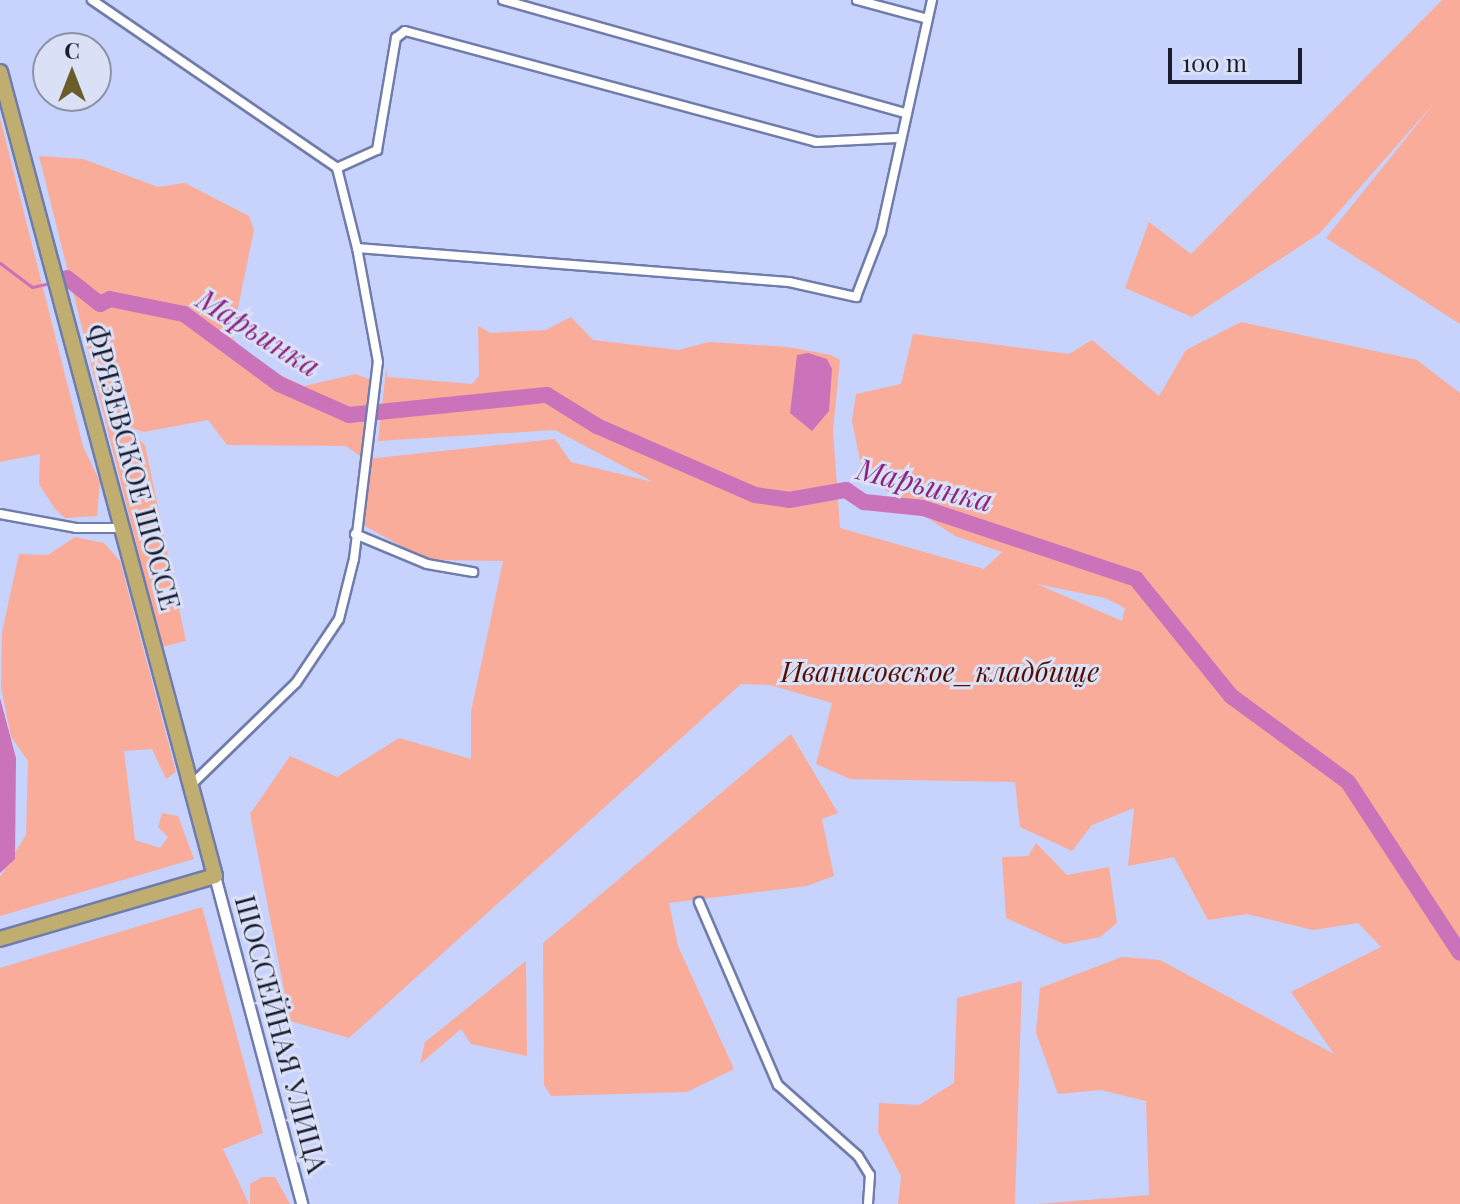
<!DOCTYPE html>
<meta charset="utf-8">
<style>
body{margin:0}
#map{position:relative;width:1460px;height:1204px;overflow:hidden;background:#c7d2fd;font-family:"Playfair Display",serif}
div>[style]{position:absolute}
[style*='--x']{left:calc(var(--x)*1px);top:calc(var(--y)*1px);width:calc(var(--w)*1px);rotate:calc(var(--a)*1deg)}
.green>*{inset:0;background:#f9ac9a}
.water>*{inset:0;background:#ca72ba}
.stream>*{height:3px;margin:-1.5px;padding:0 1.5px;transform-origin:1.5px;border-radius:1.5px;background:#ca72ba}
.river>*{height:16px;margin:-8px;padding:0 8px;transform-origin:8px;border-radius:8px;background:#ca72ba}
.roads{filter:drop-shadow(2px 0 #707cac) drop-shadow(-2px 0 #707cac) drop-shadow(0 2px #707cac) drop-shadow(0 -2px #707cac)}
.minor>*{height:8px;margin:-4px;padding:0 4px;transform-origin:4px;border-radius:4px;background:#fff}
.tertiary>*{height:10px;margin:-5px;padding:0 5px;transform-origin:5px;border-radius:5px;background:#fff}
.trunk>*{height:14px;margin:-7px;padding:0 7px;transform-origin:7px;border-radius:7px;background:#c0ae70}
span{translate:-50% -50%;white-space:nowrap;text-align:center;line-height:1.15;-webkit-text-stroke:6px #dae0f6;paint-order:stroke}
.street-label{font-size:28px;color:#181c2f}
.park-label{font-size:28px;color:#540f02;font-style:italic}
.water-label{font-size:30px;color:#8c237e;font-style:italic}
.north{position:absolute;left:32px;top:32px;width:80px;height:80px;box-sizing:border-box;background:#dae0f6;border:2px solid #8c92a6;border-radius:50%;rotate:0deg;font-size:22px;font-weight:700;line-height:32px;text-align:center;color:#181c2f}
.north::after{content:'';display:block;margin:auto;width:28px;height:36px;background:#6b5d2a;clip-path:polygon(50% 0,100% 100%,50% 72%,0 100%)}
.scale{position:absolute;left:1168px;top:48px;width:134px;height:36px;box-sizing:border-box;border:4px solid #181c2f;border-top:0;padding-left:10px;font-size:24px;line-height:28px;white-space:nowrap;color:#181c2f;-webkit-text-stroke:6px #dae0f6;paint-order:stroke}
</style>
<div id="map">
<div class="green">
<div style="clip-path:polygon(1442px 0,1460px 0,1460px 324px,1326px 238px,1435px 102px,1320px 233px,1192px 317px,1125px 288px,1149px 222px,1191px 254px)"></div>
<div style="clip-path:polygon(0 118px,83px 446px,100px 482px,97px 516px,65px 518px,55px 509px,39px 484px,40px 454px,0 462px)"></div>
<div style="clip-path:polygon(39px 156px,83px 159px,158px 187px,185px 183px,249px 216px,254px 230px,232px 337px,250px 361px,304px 386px,356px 374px,373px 381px,360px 456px,346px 446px,227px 445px,208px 420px,144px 432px,125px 426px,145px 445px,186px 641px,162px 647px)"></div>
<div style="clip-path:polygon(evenodd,571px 317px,593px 340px,678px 350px,709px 342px,788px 347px,831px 355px,840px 360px,833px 430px,840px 528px,984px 569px,1002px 552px,955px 536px,863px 475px,852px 421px,856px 394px,901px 384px,913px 334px,1069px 354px,1092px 340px,1159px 396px,1186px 350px,1241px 322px,1417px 360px,1460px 393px,1460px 1204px,1037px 1204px,1149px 1195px,1146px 1101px,1101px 1090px,1058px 1094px,1036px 1033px,1040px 988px,1122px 957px,1160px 960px,1334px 1054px,1291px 992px,1381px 947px,1358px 923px,1313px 930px,1247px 914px,1208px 920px,1174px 857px,1128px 866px,1134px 808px,1092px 825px,1072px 851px,1020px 827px,1015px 782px,850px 779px,816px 764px,832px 703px,770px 685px,741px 684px,349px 1038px,290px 1021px,250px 814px,290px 756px,337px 777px,399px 738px,471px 759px,471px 712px,503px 561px,427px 560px,361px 524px,367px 459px,555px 439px,571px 462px,653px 482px,555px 430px,378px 441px,386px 370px,388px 377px,472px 384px,479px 376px,478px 326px,491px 333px,546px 330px,571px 317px,1037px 584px,1105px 598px,1125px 608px,1122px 621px,1037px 584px)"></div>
<div style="clip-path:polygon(75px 537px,104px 543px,120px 561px,176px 772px,166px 779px,152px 749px,124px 751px,135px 840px,160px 848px,168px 837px,158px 827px,162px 813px,178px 816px,194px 859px,0 916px,0 877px,26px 835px,28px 761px,11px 737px,1px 687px,2px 632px,19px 554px,48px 555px)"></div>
<div style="clip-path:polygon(791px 734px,838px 813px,822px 819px,834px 876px,807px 886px,669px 903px,678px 946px,734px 1069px,687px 1092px,551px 1096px,544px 1085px,543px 943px)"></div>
<div style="clip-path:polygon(1036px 843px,1067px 875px,1109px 867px,1117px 923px,1100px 937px,1064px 944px,1006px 918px,1002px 857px,1028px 856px)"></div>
<div style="clip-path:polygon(202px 907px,263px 1133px,223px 1149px,249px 1204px,0 1204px,0 968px)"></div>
<div style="clip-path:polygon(526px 961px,527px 1056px,471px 1044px,461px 1029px,420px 1064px,425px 1042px)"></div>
<div style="clip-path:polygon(1022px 981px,1015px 1204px,898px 1204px,901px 1176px,878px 1132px,879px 1103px,919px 1105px,954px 1083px,957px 998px)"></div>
<div style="clip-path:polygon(262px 1177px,275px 1177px,290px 1204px,250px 1204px,250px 1184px)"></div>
</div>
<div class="water">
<div style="clip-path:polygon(808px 353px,827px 359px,832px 369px,829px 411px,812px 431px,790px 413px,797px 355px)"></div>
<div style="clip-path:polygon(0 698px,16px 758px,15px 859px,0 873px)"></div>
</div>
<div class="stream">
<div style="--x:0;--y:263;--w:40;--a:37"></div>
<div style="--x:32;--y:287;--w:14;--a:-12"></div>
</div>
<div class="river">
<div style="--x:67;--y:278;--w:42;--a:38.2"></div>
<div style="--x:100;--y:304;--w:11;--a:-27"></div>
<div style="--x:110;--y:299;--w:76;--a:11.5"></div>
<div style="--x:184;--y:314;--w:118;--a:36.4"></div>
<div style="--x:279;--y:384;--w:77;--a:23.9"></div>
<div style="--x:349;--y:415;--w:199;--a:-5.8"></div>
<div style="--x:547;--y:395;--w:59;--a:31.8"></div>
<div style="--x:597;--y:426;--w:172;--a:23.6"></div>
<div style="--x:755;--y:495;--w:34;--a:8"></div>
<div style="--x:789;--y:500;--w:58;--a:-10"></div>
<div style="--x:846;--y:490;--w:22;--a:34"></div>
<div style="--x:864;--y:502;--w:59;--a:5.8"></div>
<div style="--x:923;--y:508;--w:225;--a:18.4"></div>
<div style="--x:1136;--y:579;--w:151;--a:50.9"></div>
<div style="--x:1231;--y:696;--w:145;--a:36.3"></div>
<div style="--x:1348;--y:782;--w:204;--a:56.8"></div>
</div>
<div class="roads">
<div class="minor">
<div style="--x:92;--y:0;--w:297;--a:34.4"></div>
<div style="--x:337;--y:168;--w:82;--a:76"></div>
<div style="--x:503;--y:0;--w:417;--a:15.7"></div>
<div style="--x:857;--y:0;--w:73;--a:15"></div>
<div style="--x:337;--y:168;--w:44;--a:-24.2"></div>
<div style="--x:377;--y:150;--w:114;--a:-80.4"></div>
<div style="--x:396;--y:38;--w:11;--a:-38"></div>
<div style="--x:405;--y:31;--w:426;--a:15.1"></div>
<div style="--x:816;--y:142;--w:82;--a:-2.8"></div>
<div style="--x:0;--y:514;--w:77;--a:10.4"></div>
<div style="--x:76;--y:528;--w:48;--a:0"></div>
<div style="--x:355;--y:534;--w:78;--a:22.6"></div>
<div style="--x:427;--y:564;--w:47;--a:9.9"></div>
<div style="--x:191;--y:785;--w:146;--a:-44.2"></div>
<div style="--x:296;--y:683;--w:77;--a:-56.1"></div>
<div style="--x:339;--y:619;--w:62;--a:-76"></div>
<div style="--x:354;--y:559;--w:198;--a:-83.1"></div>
<div style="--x:378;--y:362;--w:116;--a:-100.4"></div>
<div style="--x:357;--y:248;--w:433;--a:4.5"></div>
<div style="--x:789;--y:282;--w:69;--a:12.6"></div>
<div style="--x:856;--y:297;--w:70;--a:-69"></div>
<div style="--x:881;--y:232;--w:238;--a:-77.6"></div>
<div style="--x:699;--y:902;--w:199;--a:66.7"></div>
<div style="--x:778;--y:1085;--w:107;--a:41.6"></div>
<div style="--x:858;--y:1156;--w:22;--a:58"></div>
<div style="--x:870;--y:1175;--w:29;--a:94"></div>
</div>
<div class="tertiary">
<div style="--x:215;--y:876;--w:339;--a:75.1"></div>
</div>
<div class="trunk">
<div style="--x:0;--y:72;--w:832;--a:75.03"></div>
<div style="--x:215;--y:876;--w:224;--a:163.7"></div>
</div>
</div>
<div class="street-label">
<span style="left:134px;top:467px;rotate:75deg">ФРЯЗЕВСКОЕ ШОССЕ</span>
<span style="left:282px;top:1034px;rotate:75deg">ШОССЕЙНАЯ УЛИЦА</span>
</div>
<div class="park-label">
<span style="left:940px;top:671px">Иванисовское_кладбище</span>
</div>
<div class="water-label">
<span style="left:259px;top:332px;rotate:32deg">Марьинка</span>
<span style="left:925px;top:484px;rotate:14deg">Марьинка</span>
</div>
<div class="north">С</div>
<div class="scale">100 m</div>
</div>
